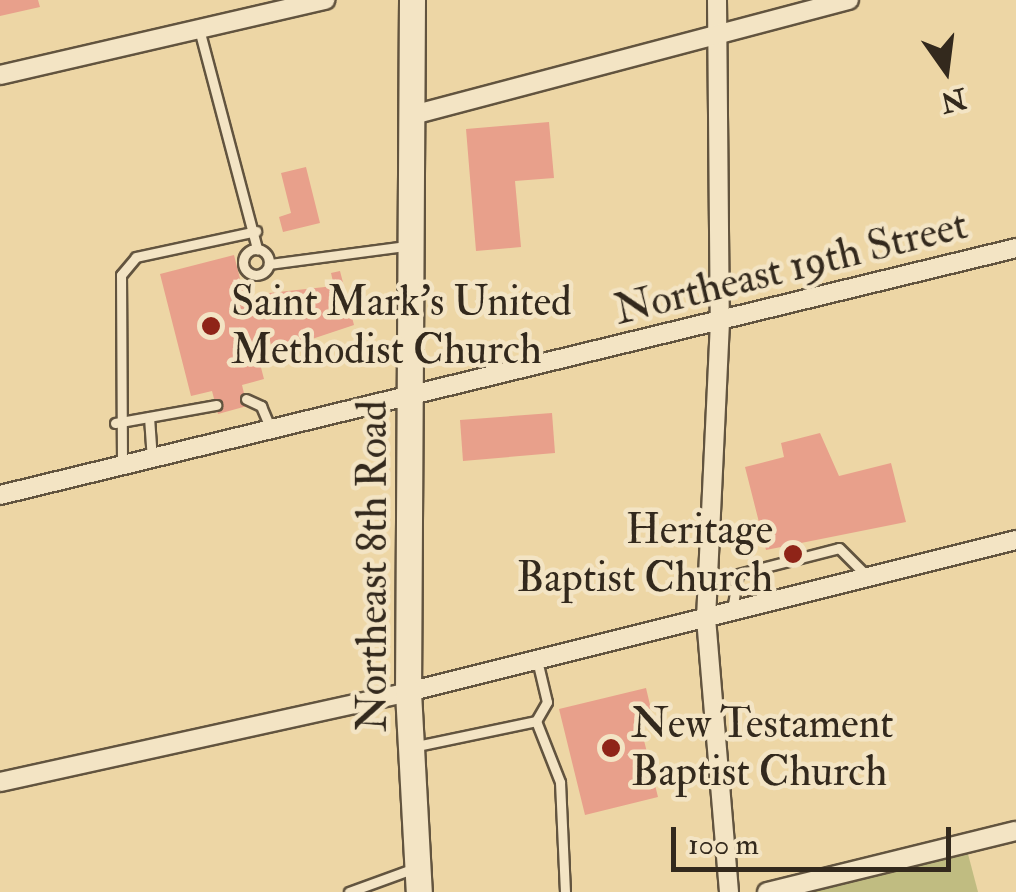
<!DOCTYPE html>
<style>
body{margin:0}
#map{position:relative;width:1016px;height:892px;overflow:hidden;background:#edd6a5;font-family:"IM FELL Double Pica",serif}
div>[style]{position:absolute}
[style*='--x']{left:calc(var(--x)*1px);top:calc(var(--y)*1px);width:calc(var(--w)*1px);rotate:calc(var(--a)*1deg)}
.green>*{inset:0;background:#c0bc81}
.building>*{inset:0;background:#e8a08b}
.roads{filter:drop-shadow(2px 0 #62543f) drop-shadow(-2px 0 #62543f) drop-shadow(0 2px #62543f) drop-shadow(0 -2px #62543f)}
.lane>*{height:9px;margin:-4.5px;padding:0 4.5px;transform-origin:4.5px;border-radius:4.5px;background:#f3e4c4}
.lane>.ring{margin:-4.5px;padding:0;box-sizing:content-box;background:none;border:9px solid #f3e4c4;border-radius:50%}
.street>*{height:18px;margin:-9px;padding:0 9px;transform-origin:9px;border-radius:9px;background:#f3e4c4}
.secondary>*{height:25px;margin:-12.5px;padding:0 12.5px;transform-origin:12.5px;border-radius:12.5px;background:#f3e4c4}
.dots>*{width:28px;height:28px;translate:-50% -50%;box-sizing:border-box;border:5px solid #f3e4c4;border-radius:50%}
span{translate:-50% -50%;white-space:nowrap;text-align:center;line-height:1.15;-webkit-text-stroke:9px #f3e4c4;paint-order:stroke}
.street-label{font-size:42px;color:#33291d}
.poi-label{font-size:42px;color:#33291d}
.left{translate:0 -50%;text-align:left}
.right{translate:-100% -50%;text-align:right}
.north{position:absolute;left:896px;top:20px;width:100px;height:100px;-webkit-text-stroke:8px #f3e4c4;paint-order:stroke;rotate:166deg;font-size:28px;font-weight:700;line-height:40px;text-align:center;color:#33291d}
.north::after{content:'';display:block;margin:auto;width:35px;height:45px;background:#33291d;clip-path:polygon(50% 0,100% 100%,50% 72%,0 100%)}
.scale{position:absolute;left:671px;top:827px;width:280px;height:45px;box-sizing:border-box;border:5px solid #33291d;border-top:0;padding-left:12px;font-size:30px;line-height:35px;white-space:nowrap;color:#33291d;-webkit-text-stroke:8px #f3e4c4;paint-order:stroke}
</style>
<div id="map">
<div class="green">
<div style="clip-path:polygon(968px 854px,978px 892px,812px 892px)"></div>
</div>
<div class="building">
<div style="clip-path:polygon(0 0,38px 0,40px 7px,0 16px)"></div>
<div style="clip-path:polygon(549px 122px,554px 178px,515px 181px,521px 247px,476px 251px,466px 129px)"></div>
<div style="clip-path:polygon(306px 167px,320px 223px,283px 232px,279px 217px,291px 213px,281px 173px)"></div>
<div style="clip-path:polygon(234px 255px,249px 314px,260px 294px,334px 286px,331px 273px,340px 271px,354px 325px,273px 352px,269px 337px,254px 341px,264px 379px,242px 385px,247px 406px,218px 414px,212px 391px,191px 396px,160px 274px)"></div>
<div style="clip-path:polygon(552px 413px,555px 453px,463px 461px,460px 420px)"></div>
<div style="clip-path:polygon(820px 433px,839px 476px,891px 463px,906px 522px,766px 550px,745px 467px,784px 457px,781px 443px)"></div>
<div style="clip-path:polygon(646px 688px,651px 709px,637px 712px,658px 797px,585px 815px,559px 709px)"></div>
</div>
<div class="roads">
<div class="lane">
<div style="--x:199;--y:29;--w:228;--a:75.2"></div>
<div class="ring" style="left:243px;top:249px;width:17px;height:17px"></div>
<div style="--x:269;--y:264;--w:138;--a:-7.5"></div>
<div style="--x:246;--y:399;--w:17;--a:25"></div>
<div style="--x:261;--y:406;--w:25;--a:67"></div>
<div style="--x:149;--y:417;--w:39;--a:86"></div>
<div style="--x:115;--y:423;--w:103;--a:-10.1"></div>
<div style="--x:122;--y:463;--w:188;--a:-90.3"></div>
<div style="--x:121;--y:275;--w:23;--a:-50"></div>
<div style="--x:136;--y:257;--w:123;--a:-12.2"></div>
<div style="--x:732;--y:611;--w:37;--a:-81"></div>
<div style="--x:738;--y:574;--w:104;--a:-14.4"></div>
<div style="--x:839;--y:548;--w:41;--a:45"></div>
<div style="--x:536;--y:721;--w:66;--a:68.5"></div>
<div style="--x:560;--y:782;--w:110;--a:87.4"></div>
<div style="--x:412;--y:747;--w:127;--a:-11.8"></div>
<div style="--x:536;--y:721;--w:22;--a:-60"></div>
<div style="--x:547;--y:702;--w:43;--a:-103.4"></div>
<div style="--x:349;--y:892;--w:70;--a:-20"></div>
</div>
<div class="street">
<div style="--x:717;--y:0;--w:322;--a:89.5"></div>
<div style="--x:720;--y:322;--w:296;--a:92.7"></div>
<div style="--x:706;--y:618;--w:275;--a:85.2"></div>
<div style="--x:0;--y:75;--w:334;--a:-13"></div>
<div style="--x:413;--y:115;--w:451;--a:-14.8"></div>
<div style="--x:0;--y:495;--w:1046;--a:-13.66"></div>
<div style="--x:0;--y:782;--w:418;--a:-12.4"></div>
<div style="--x:408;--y:692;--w:627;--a:-14.04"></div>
<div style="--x:767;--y:892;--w:256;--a:-13.8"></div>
</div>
<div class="secondary">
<div style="--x:412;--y:0;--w:692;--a:90.33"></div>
<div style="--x:408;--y:692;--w:200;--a:86.9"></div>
</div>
</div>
<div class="dots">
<div style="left:211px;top:326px;background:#8f2418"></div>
<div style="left:793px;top:554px;background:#8f2418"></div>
<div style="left:611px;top:748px;background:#8f2418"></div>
</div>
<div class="street-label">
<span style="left:791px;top:268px;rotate:-14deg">Northeast 19th Street</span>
<span style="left:373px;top:566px;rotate:-90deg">Northeast 8th Road</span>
</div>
<div class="poi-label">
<span class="left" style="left:231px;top:326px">Saint Mark's United<br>Methodist Church</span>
<span class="right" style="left:773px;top:554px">Heritage<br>Baptist Church</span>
<span class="left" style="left:631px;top:748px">New Testament<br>Baptist Church</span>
</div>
<div class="north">N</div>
<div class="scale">100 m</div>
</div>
